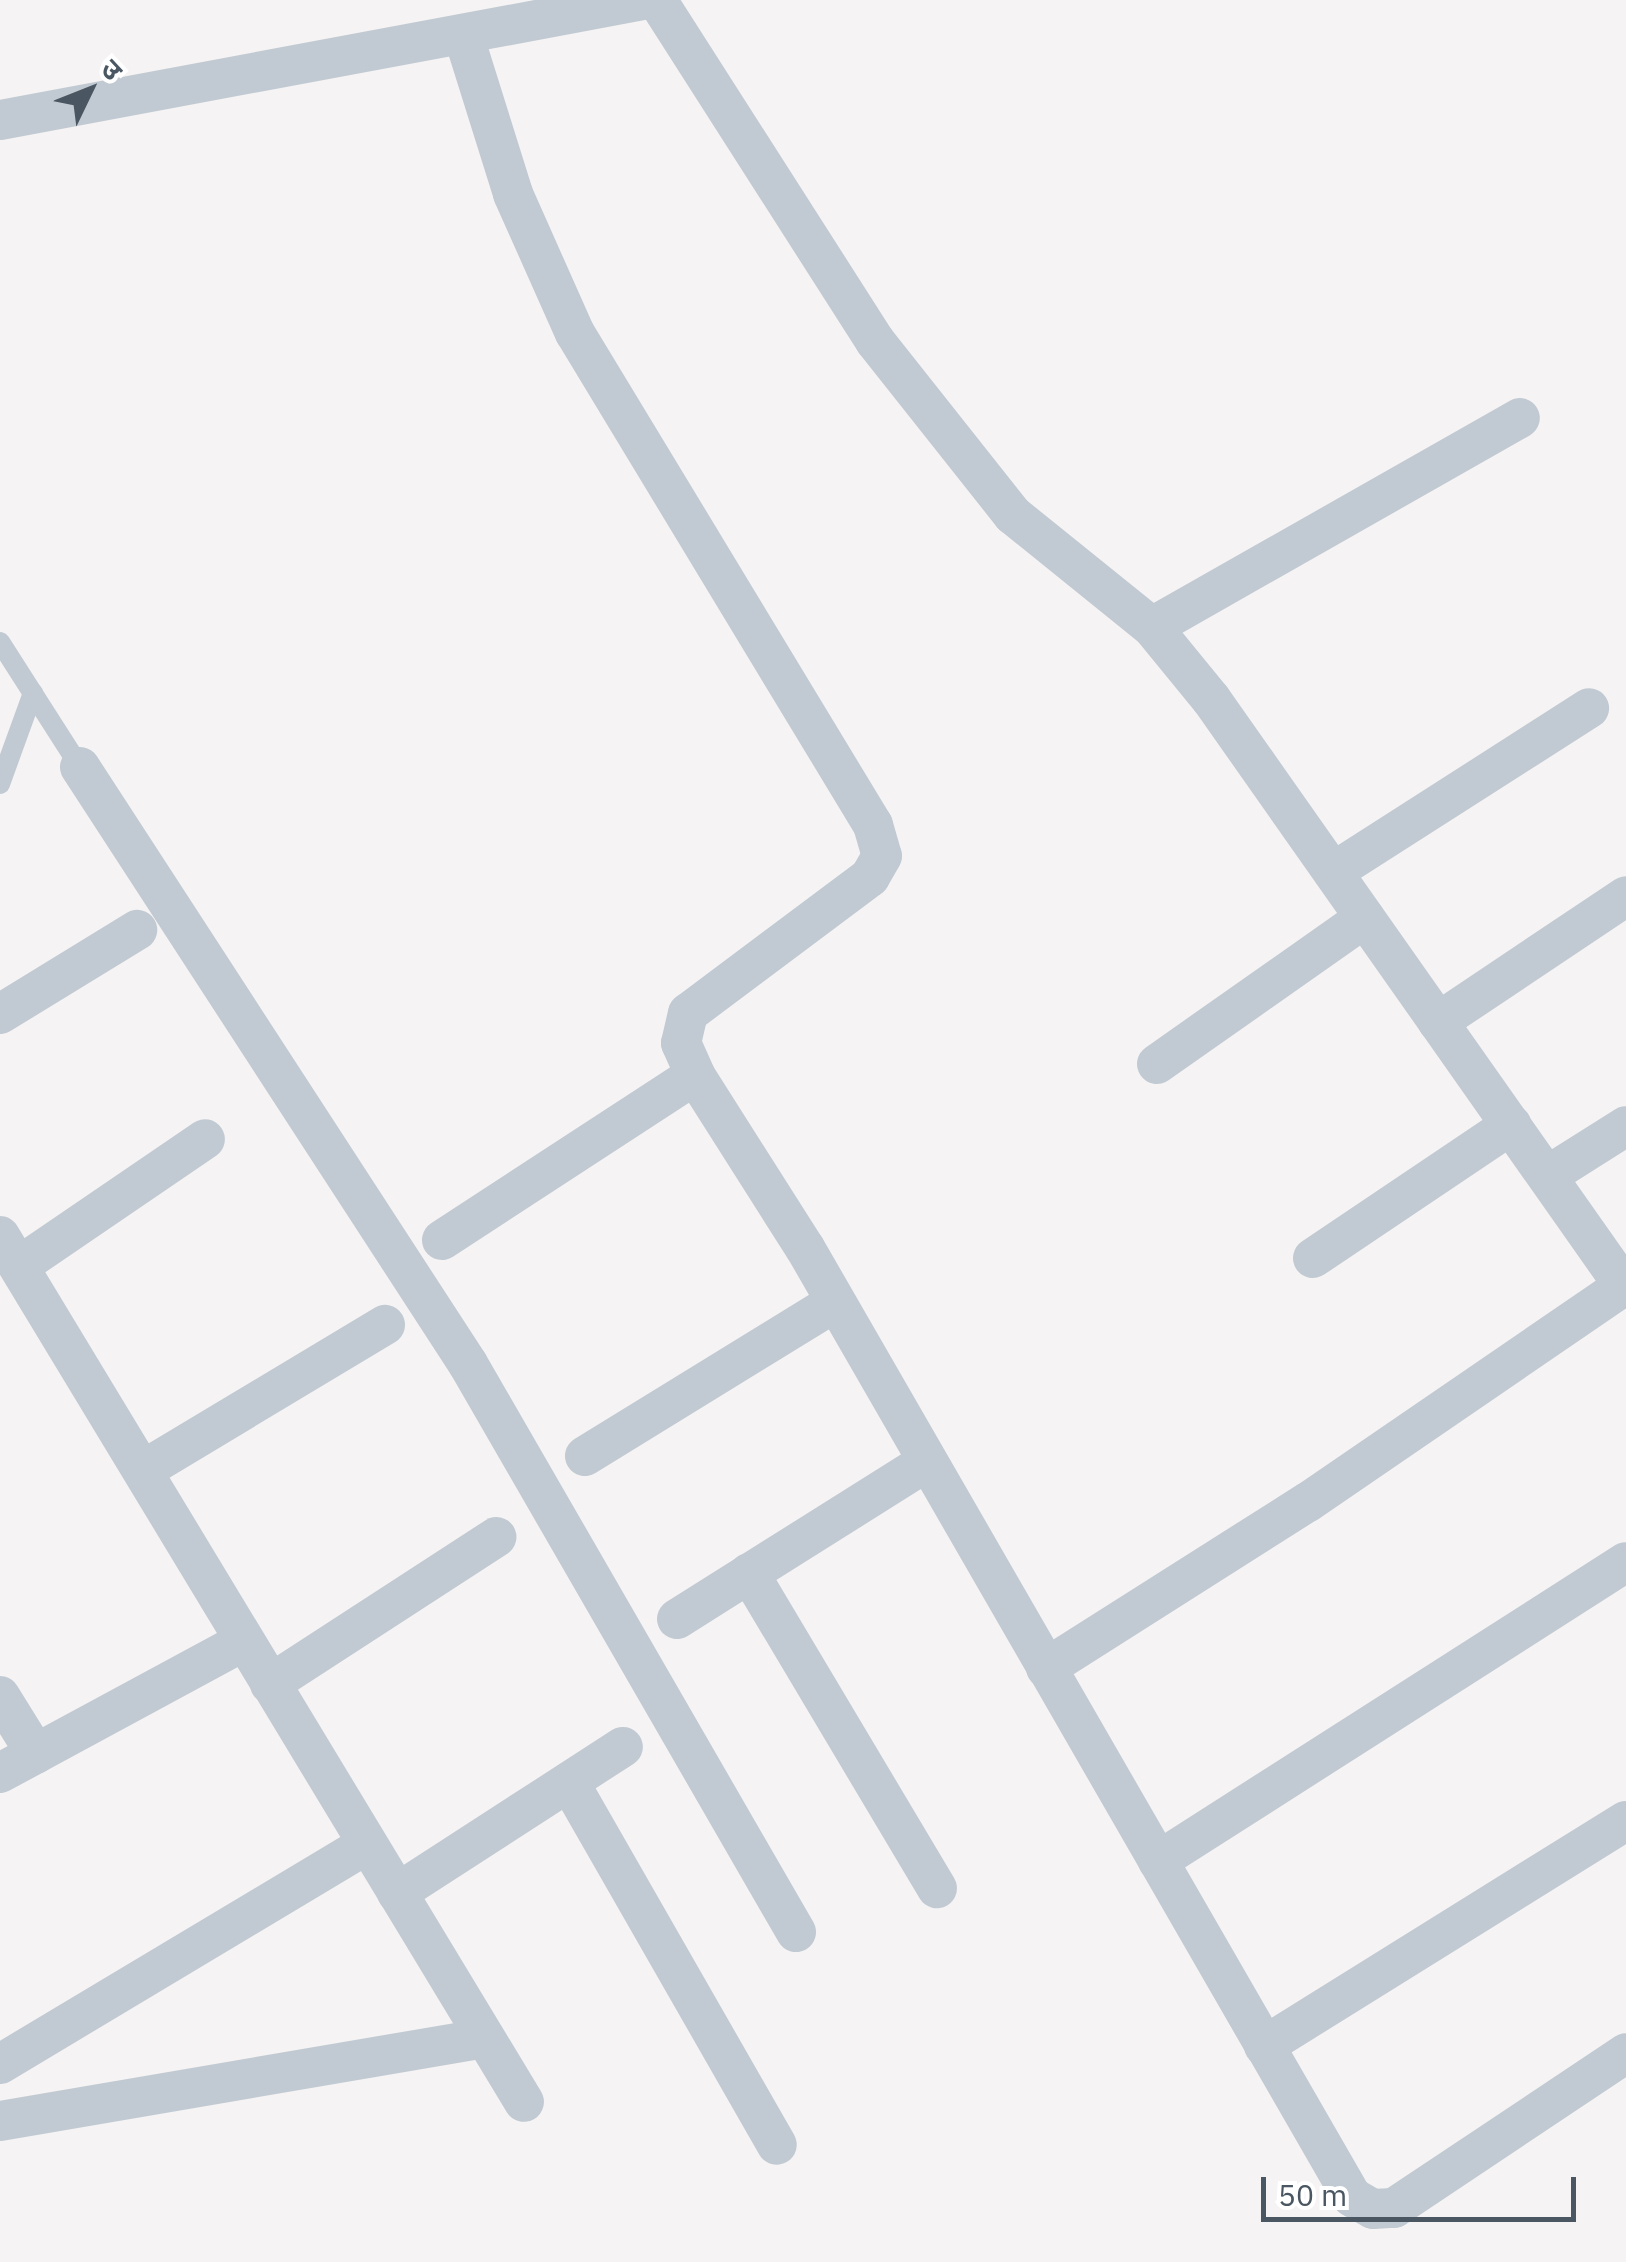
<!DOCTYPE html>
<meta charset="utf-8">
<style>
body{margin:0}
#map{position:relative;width:1626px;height:2262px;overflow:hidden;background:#f5f3f3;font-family:"IBM Plex Sans","Noto Sans Devanagari",sans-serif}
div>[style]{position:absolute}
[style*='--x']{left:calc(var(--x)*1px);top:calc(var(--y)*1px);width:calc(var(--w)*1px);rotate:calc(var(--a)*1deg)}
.lane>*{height:20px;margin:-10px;padding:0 10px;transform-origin:10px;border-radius:10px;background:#c1cad2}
.street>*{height:40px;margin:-20px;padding:0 20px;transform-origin:20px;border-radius:20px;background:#c1cad2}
span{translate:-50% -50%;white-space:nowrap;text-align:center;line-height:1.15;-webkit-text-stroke:8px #fff;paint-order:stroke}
.north{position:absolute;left:40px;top:40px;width:100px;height:100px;-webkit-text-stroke:8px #fff;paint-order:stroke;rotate:47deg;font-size:28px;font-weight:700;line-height:40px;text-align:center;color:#4a5661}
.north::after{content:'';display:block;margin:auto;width:35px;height:45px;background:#4a5661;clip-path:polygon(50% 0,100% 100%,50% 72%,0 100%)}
.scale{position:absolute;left:1261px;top:2177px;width:315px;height:45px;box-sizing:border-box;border:5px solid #4a5661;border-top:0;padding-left:12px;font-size:30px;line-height:35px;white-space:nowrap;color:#4a5661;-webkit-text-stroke:8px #fff;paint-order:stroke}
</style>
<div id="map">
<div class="lane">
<div style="--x:0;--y:642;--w:148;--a:57.4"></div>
<div style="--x:0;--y:784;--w:97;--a:-70.1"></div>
</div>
<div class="street">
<div style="--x:657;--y:0;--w:405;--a:57.4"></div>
<div style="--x:875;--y:341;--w:222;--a:51.6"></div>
<div style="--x:1013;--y:515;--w:179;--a:38.9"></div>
<div style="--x:1152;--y:627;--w:93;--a:50.7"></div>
<div style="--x:1211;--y:699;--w:721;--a:54.88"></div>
<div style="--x:463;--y:34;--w:168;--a:72.6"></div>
<div style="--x:513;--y:194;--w:152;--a:66"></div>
<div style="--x:575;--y:333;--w:575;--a:58.8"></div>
<div style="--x:873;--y:825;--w:32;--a:74"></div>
<div style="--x:882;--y:856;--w:24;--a:120"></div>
<div style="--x:870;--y:877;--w:227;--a:143.2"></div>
<div style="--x:688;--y:1013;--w:31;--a:103"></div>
<div style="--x:681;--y:1043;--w:35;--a:66"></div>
<div style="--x:695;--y:1075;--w:205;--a:57.6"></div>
<div style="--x:805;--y:1248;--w:1095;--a:60.04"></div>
<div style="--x:1352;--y:2197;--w:24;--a:30"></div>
<div style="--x:1373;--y:2209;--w:21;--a:-3"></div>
<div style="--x:1394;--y:2208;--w:279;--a:-33.7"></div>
<div style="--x:0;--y:120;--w:655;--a:-10.56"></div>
<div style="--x:1152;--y:627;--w:423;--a:-29.6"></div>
<div style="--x:80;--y:767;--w:712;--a:56.98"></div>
<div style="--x:468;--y:1364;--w:656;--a:60"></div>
<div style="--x:1333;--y:872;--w:304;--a:-32.6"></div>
<div style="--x:0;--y:1014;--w:161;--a:-31.5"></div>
<div style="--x:1438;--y:1022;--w:226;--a:-33.8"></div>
<div style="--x:1157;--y:1064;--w:254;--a:-35.1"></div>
<div style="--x:1547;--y:1176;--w:93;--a:-32.3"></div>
<div style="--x:0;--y:1236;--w:1012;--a:58.82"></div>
<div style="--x:442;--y:1240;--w:302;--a:-33.1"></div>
<div style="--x:1313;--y:1258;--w:239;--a:-33.9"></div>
<div style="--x:19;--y:1266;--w:225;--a:-34.3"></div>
<div style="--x:585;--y:1456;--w:294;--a:-31.6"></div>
<div style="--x:145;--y:1469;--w:280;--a:-31"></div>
<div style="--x:749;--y:1573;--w:367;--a:59.2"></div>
<div style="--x:677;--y:1619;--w:294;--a:-32.2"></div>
<div style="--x:1046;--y:1668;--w:310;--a:-32.4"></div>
<div style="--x:1308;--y:1502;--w:382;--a:-34.4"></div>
<div style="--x:270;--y:1684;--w:270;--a:-33"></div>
<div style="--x:0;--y:1696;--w:68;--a:58.2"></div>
<div style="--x:0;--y:1773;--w:277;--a:-28.4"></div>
<div style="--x:569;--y:1782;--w:418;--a:60.2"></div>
<div style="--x:1158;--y:1861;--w:555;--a:-32.57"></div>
<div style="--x:397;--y:1893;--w:269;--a:-32.9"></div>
<div style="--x:1264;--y:2046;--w:426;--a:-31.9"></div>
<div style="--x:0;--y:2064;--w:428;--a:-30.9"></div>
<div style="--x:0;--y:2121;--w:492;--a:-9.7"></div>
</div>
<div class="north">उ</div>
<div class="scale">50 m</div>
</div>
